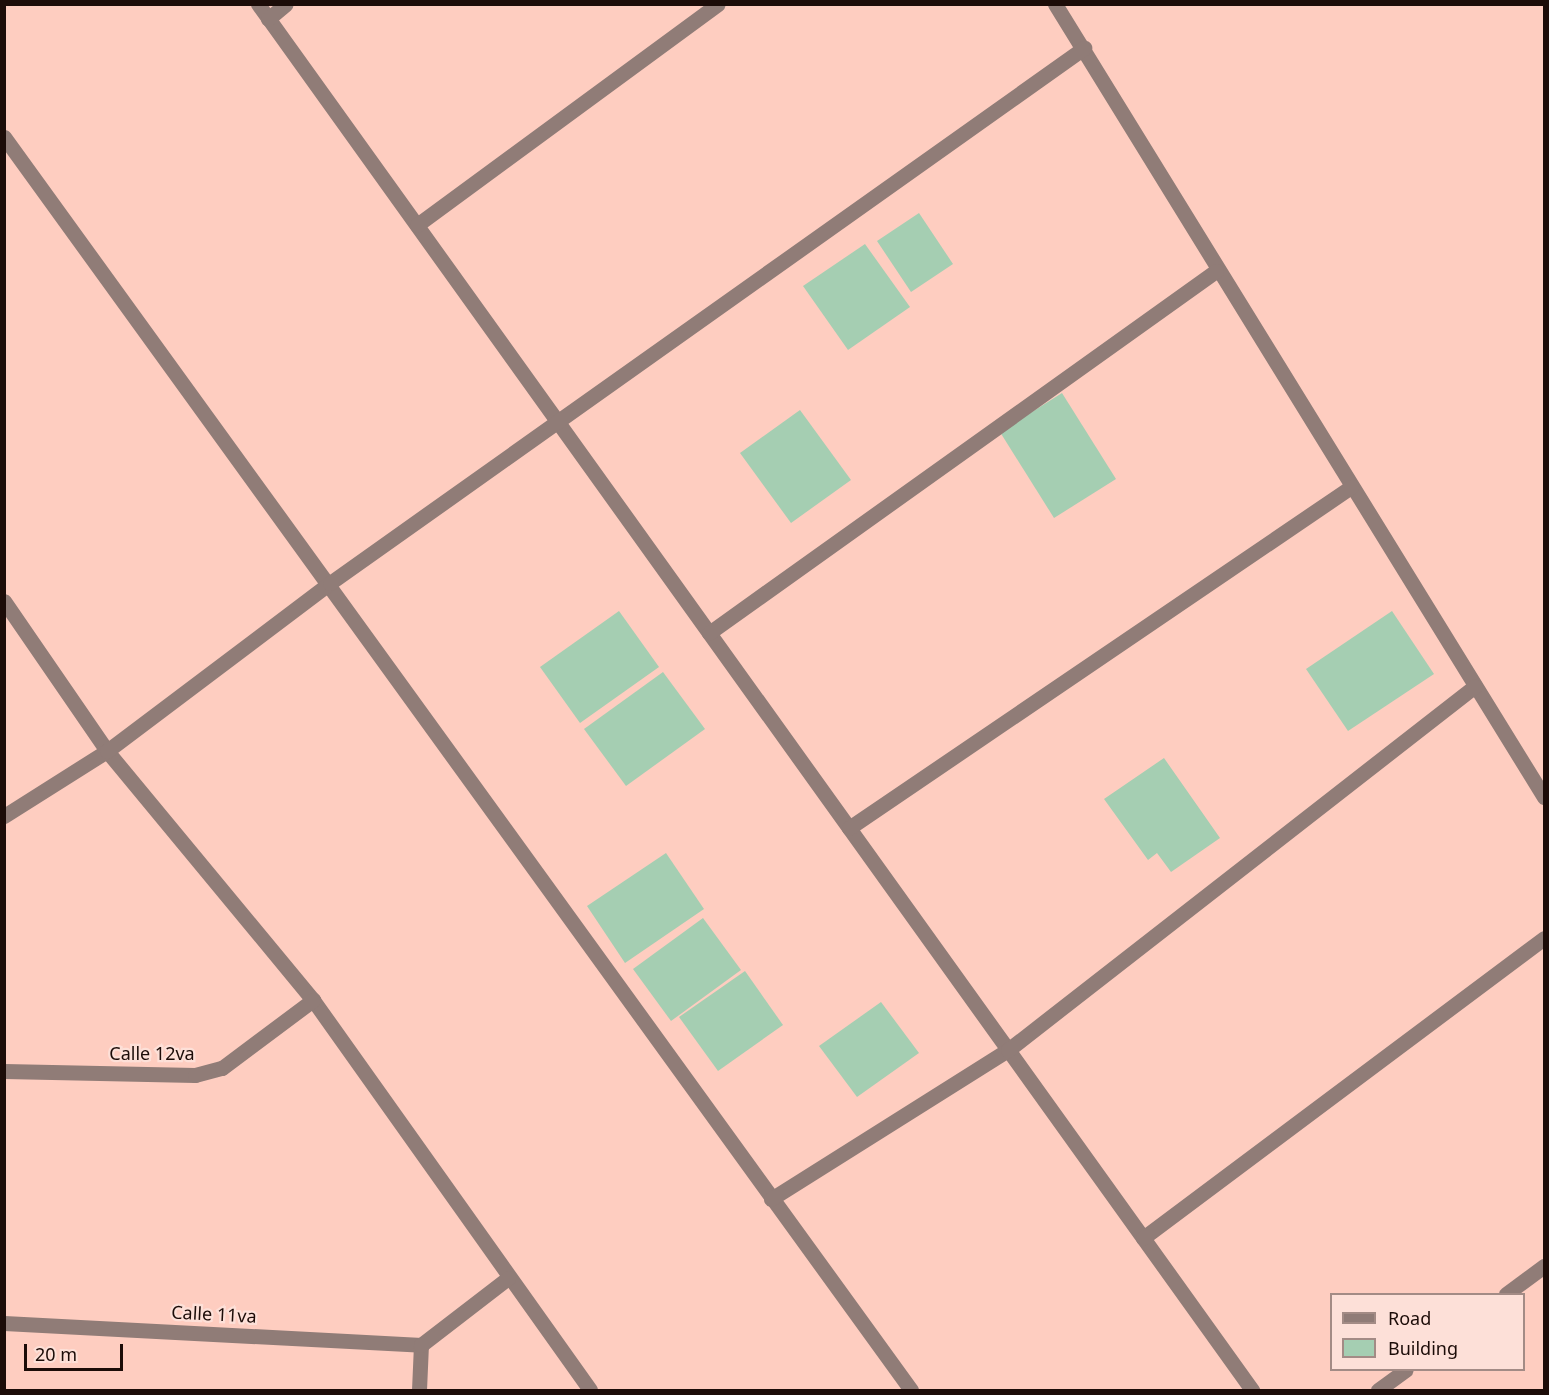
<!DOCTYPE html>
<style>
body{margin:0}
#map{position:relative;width:1549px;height:1395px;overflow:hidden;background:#fecdc0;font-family:"Noto Sans",sans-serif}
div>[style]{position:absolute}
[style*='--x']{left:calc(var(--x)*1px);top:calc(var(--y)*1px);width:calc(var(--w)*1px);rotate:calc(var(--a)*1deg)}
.building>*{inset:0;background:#a5ceb2}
.street>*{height:15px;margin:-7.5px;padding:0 7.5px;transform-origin:7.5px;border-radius:7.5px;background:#907c77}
span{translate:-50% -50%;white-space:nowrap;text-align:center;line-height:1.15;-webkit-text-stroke:4.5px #fde0d8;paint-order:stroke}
.street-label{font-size:18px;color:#1c0c08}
.frame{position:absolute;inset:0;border:6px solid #1c0c08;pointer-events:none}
.legend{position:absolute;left:1330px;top:1293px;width:195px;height:78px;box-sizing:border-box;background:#fde0d8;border:2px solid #a38b85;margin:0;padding:8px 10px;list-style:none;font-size:18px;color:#1c0c08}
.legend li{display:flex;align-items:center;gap:12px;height:30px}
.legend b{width:30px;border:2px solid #a38b85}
.scale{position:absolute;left:24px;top:1344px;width:99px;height:27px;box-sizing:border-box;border:3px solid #1c0c08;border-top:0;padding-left:8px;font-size:18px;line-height:21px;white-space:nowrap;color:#1c0c08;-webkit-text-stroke:4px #fde0d8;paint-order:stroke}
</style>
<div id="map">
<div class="building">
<div style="clip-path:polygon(919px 213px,953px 264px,911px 292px,877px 241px)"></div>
<div style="clip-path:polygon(865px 244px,910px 307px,848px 350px,803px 286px)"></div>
<div style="clip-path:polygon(1062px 393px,1116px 479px,1054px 518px,1000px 432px)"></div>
<div style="clip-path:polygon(800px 410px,851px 480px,791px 523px,740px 453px)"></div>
<div style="clip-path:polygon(619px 611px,659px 667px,580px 723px,540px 667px)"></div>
<div style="clip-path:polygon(1392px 611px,1434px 674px,1348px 731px,1306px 669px)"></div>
<div style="clip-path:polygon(663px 672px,705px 729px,626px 786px,584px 729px)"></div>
<div style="clip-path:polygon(1164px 758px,1220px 838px,1171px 872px,1157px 853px,1148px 860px,1104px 799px)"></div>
<div style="clip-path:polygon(666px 853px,704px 909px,625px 963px,587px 906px)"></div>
<div style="clip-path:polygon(703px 918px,741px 970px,671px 1021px,633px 969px)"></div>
<div style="clip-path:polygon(745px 971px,783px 1025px,718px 1071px,679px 1017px)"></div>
<div style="clip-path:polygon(881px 1002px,919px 1053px,857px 1097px,819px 1046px)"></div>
</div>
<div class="street">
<div style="--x:258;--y:4;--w:1706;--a:54.35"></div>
<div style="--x:1055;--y:4;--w:932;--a:58.34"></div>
<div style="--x:268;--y:19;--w:23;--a:-40"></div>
<div style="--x:4;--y:137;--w:1547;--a:54.1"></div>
<div style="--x:417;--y:225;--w:373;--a:-36.3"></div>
<div style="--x:4;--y:601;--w:182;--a:55.5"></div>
<div style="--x:107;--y:751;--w:323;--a:50.4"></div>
<div style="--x:313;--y:1000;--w:478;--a:54.6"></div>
<div style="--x:709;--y:633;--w:623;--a:-35.53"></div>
<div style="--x:4;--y:816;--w:122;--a:-32.3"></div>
<div style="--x:107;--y:751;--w:279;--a:-37"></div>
<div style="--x:330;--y:583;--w:925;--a:-35.36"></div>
<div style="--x:849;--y:828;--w:607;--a:-34.19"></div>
<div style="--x:4;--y:1071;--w:191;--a:1.2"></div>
<div style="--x:195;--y:1075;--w:28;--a:-15"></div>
<div style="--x:222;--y:1068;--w:114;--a:-36.8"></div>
<div style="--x:771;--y:1199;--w:280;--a:-32.2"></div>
<div style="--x:1008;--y:1050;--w:592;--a:-37.93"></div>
<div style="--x:1143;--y:1238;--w:501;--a:-36.8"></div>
<div style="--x:1506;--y:1294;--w:47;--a:-36.4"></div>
<div style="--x:4;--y:1323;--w:418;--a:3"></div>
<div style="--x:419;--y:1390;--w:45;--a:-87.5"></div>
<div style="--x:421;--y:1345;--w:110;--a:-37.6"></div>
<div style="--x:1378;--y:1390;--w:34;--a:-36"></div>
</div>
<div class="street-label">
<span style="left:152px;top:1053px">Calle 12va</span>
<span style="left:214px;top:1314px;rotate:3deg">Calle 11va</span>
</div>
<div class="frame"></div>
<ul class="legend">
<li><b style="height:8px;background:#907c77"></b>Road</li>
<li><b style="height:16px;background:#a5ceb2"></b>Building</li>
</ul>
<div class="scale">20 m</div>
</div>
